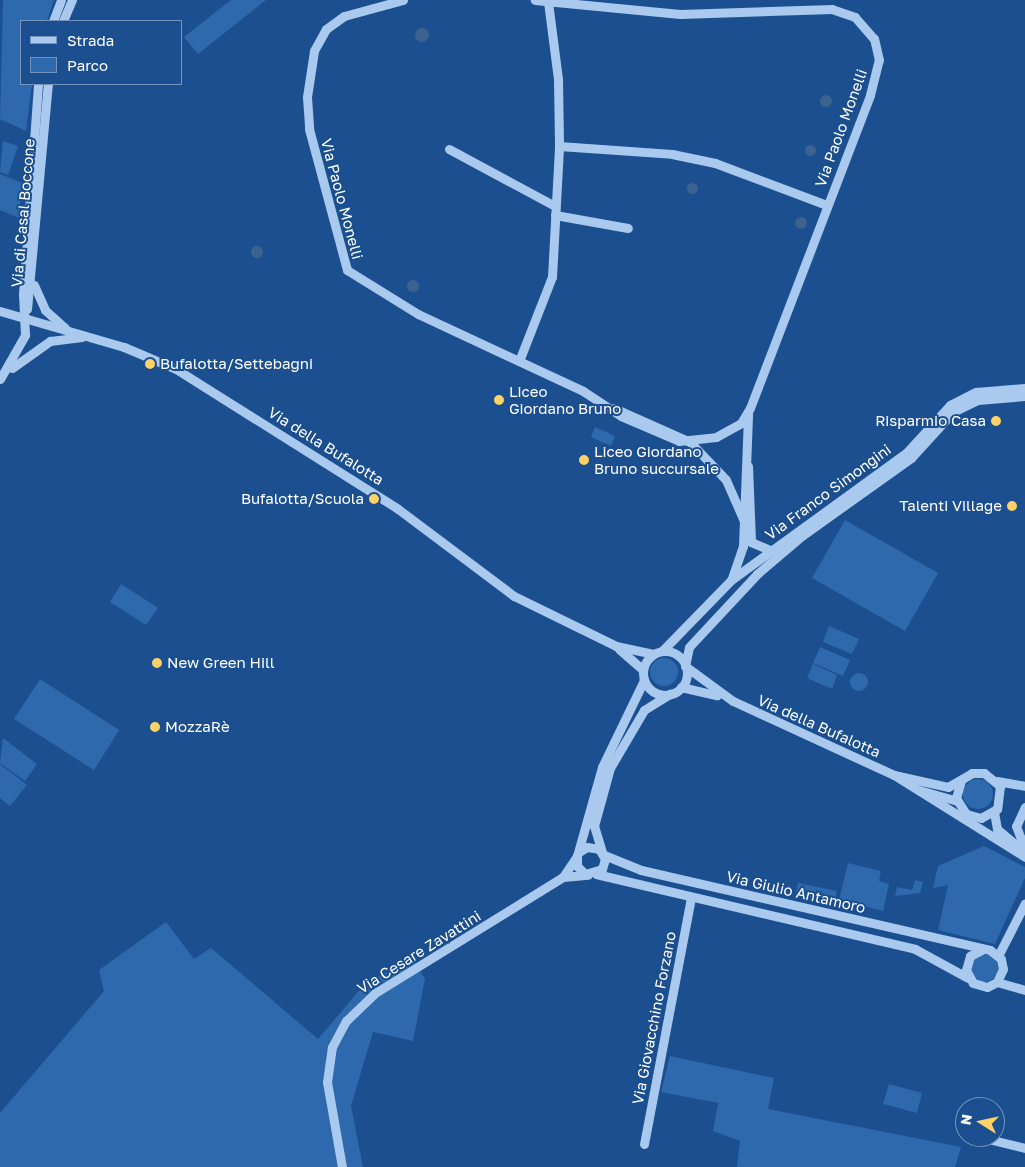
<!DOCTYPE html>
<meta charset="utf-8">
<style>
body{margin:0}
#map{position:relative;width:1025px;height:1167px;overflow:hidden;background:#1b4f8f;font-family:"Golos Text",sans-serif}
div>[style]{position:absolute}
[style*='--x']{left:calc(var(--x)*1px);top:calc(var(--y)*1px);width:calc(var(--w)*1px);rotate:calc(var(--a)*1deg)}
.green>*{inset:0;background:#2e69ad}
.round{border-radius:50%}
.water>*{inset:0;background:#3c6290}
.minor>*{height:9px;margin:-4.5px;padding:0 4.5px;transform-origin:4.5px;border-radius:4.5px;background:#a9c9ee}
.minor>.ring{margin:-4.5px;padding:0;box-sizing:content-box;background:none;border:9px solid #a9c9ee;border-radius:50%}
.dots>*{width:14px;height:14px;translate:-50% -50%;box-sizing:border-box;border:2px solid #1b4f8f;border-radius:50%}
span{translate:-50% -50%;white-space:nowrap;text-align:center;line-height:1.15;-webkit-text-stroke:4px #1b4f8f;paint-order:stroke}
.street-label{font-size:15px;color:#fff}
.poi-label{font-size:15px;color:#fff}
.left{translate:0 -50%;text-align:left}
.right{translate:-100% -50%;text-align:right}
.legend{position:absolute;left:20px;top:20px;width:162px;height:65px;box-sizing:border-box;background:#1b4f8f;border:1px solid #7695bc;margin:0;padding:6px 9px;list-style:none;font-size:15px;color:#fff}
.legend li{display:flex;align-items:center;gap:10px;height:25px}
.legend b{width:25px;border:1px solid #7695bc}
.north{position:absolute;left:955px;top:1097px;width:50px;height:50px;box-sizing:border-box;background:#1b4f8f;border:1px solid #7695bc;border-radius:50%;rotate:280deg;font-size:14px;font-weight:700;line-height:20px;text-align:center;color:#fff}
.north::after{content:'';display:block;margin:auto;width:18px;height:22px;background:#ffd166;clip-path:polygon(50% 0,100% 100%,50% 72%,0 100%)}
</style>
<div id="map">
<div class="green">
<div style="clip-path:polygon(3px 0,54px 0,47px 21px,21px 21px,21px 84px,32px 84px,26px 131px,0 119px)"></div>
<div style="clip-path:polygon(231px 0,266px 0,198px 54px,184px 37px)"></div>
<div style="clip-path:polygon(3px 141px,18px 146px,8px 175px,0 172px)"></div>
<div style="clip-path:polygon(0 174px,22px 183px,19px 218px,0 210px)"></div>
<div style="clip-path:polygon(595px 427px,615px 436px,611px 446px,591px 437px)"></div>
<div style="clip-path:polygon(845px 520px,938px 573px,905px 631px,812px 578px)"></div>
<div style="clip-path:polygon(121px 584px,158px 608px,146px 625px,110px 602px)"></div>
<div style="clip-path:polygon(829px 626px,859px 639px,852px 654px,823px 642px)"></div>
<div style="clip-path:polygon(820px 647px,850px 660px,843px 676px,813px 663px)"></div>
<div class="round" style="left:650px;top:658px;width:28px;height:28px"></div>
<div style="clip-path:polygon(813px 664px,837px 675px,832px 689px,807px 678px)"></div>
<div class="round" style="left:850px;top:673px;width:18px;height:18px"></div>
<div style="clip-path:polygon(40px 679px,119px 730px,94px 770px,14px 719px)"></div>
<div style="clip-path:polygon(3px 738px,37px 764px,25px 781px,0 763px)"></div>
<div style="clip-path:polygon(0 764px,27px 785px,10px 806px,0 798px)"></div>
<div class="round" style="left:963px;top:779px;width:30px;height:30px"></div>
<div style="clip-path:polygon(984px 846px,1025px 867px,1025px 878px,995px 944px,938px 930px,948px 885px,933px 888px,938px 866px)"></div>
<div style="clip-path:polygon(848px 863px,881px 871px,879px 881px,889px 884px,883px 911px,839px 900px)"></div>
<div style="clip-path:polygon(915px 880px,923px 882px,920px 893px,895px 896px,897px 887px,912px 890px)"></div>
<div style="clip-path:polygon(798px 883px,837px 891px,834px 905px,795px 896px)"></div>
<div style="clip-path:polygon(166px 922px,194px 959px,211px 948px,318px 1039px,363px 986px,411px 956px,425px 979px,413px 1041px,373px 1032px,351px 1106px,363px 1167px,0 1167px,0 1113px,104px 991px,99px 970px)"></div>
<div class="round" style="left:970px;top:954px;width:28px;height:28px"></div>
<div style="clip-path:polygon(670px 1056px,774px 1078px,768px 1109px,961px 1147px,955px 1167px,737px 1167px,740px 1141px,713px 1131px,718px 1103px,661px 1092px)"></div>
<div style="clip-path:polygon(889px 1084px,922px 1093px,917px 1113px,883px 1104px)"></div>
</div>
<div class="water">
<div class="round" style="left:415px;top:28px;width:14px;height:14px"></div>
<div class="round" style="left:820px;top:95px;width:12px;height:12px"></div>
<div class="round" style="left:804.5px;top:144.5px;width:11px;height:11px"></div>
<div class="round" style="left:686.5px;top:182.5px;width:11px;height:11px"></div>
<div class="round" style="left:795px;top:217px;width:12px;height:12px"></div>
<div class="round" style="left:251px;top:246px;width:12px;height:12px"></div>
<div class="round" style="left:407px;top:280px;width:12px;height:12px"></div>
</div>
<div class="minor">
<div style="--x:403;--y:0;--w:61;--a:164.8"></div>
<div style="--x:344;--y:16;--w:22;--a:144"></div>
<div style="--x:326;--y:29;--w:25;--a:119"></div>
<div style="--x:314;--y:51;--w:47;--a:98.7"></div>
<div style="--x:307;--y:97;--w:32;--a:86"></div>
<div style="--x:309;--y:129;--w:146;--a:74.9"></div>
<div style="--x:347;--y:270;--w:84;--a:31.8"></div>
<div style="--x:418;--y:314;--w:182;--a:25"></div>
<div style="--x:583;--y:391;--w:45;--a:33.3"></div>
<div style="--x:621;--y:416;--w:63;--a:23.3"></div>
<div style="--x:679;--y:441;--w:37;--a:-6"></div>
<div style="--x:716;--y:437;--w:29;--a:-29"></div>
<div style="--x:741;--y:423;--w:17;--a:-59"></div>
<div style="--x:750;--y:408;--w:335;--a:-69"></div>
<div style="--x:870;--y:95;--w:36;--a:-76"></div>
<div style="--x:879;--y:60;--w:22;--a:-103"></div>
<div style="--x:874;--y:39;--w:29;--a:-131"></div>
<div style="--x:855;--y:17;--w:24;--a:-161"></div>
<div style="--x:832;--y:9;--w:152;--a:178.1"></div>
<div style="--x:680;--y:14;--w:146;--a:-174.5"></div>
<div style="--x:548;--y:2;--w:78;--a:82.6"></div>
<div style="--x:558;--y:79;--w:67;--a:89.1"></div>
<div style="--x:559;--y:146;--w:113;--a:4"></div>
<div style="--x:672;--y:154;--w:44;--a:11.8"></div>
<div style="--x:715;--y:163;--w:120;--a:20.6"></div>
<div style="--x:53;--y:21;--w:22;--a:-69"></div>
<div style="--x:63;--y:21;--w:23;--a:-67"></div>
<div style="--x:449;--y:149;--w:120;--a:28.3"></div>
<div style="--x:555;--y:215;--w:74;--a:10.1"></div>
<div style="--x:34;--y:285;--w:27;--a:66"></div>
<div style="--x:45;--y:310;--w:27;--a:42"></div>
<div style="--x:27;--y:309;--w:226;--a:-84.7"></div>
<div style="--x:0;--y:311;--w:129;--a:16.2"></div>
<div style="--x:124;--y:347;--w:56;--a:22.9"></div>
<div style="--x:176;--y:369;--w:262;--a:32.2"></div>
<div style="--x:398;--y:509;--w:145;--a:36.9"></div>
<div style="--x:514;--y:596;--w:114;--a:26.1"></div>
<div style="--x:616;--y:646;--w:38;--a:12"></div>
<div style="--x:519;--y:361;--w:90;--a:-68.6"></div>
<div style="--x:552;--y:277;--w:131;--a:-86.9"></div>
<div style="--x:12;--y:368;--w:47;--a:-35.4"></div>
<div style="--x:50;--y:341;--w:32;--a:-7"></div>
<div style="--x:0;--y:379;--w:51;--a:-60.4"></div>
<div style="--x:25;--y:335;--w:41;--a:-92.8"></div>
<div style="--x:23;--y:294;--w:211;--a:-85.9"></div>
<div style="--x:614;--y:408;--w:83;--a:24.1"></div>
<div style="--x:690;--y:442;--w:52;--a:46.5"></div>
<div style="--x:726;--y:480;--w:45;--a:66.3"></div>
<div style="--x:748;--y:466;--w:76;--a:87.7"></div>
<div style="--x:751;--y:542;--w:21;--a:23"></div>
<div style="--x:732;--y:578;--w:34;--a:-71"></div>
<div style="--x:743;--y:546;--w:133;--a:-87.8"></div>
<div style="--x:619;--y:649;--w:32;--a:41"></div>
<div style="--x:662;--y:651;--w:99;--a:-45.8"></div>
<div style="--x:731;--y:580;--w:218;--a:-36"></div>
<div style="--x:907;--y:452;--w:64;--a:-47.5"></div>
<div style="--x:950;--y:405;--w:29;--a:-27"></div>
<div style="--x:976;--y:392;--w:49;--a:-4.7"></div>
<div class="ring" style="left:643px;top:651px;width:35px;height:35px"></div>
<div style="--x:685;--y:666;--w:19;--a:-78"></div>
<div style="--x:689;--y:647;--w:100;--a:-47"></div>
<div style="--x:757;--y:574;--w:60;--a:-40.3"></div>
<div style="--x:803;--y:535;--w:133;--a:-35.5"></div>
<div style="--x:911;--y:458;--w:62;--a:-47.6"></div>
<div style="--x:953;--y:412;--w:28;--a:-26"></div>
<div style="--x:978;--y:400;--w:47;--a:-4.9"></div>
<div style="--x:685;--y:666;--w:59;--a:36.1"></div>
<div style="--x:733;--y:701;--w:177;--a:24.7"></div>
<div style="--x:894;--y:775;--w:155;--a:32"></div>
<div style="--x:681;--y:687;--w:37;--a:13"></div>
<div style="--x:894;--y:775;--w:55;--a:12.5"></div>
<div style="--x:948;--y:787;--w:28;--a:-30"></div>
<div style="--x:972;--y:773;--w:12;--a:0"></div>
<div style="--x:984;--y:773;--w:21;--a:39"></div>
<div style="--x:1000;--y:786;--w:23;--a:97"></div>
<div style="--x:997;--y:809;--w:18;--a:151"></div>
<div style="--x:981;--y:818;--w:16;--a:-165"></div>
<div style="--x:966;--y:814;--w:19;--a:-122"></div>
<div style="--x:956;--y:798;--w:18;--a:-74"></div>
<div style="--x:997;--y:781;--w:28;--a:10"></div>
<div style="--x:919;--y:790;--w:40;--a:16"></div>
<div style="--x:1025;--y:807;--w:21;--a:115"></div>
<div style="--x:1016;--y:826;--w:25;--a:69"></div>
<div style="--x:994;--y:812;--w:17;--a:80"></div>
<div style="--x:997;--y:829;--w:26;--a:40"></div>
<div style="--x:579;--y:852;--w:9;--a:-32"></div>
<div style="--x:587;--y:847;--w:12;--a:9"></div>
<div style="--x:599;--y:849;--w:12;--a:59"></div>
<div style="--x:605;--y:859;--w:10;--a:107"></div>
<div style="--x:602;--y:869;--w:18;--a:164"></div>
<div style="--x:585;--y:874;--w:11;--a:-135"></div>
<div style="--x:577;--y:866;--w:10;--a:-90"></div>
<div style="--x:577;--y:856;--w:92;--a:-74.3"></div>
<div style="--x:602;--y:767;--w:97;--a:-64.2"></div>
<div style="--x:602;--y:852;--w:27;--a:-107"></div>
<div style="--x:594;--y:826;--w:60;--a:-74.6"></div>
<div style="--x:610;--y:768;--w:67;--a:-59.6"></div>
<div style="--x:644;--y:710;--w:31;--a:-32"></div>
<div style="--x:604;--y:855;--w:40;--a:22"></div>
<div style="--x:641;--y:870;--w:358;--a:12.9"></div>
<div style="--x:990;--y:950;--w:14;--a:39"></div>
<div style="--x:1001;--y:959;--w:10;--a:79"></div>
<div style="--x:1003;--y:969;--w:14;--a:115"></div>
<div style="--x:997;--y:982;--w:11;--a:153"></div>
<div style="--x:987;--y:987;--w:15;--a:-164"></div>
<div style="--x:973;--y:983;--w:15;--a:-118"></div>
<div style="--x:966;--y:970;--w:15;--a:-74"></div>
<div style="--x:970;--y:956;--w:15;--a:-28"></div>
<div style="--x:577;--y:856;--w:25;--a:124"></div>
<div style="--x:563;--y:877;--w:25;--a:-5"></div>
<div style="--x:596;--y:874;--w:328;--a:13.2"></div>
<div style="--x:915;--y:949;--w:60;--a:28.7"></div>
<div style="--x:998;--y:956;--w:59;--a:-63"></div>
<div style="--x:997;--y:982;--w:29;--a:16"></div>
<div style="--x:980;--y:1137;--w:46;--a:13.7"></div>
<div style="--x:644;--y:1144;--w:251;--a:-79.2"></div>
<div style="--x:342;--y:1167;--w:86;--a:-100"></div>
<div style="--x:327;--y:1082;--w:35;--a:-82"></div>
<div style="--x:332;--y:1047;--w:30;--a:-62"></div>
<div style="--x:346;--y:1021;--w:40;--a:-44"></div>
<div style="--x:375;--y:993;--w:221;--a:-31.7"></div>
</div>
<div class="dots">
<div style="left:150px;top:364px;background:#ffd166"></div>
<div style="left:499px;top:400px;background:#ffd166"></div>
<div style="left:996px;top:421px;background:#ffd166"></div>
<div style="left:584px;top:460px;background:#ffd166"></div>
<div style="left:374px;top:499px;background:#ffd166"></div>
<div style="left:1012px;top:506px;background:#ffd166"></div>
<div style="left:157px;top:663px;background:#ffd166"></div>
<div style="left:155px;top:727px;background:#ffd166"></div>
</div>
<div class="street-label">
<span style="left:841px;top:128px;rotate:-70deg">Via Paolo Monelli</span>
<span style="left:342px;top:199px;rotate:75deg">Via Paolo Monelli</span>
<span style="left:23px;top:213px;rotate:-85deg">Via di Casal Boccone</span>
<span style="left:326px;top:446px;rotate:32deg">Via della Bufalotta</span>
<span style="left:828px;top:492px;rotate:-36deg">Via Franco Simongini</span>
<span style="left:819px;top:726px;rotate:24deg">Via della Bufalotta</span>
<span style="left:796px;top:892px;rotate:13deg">Via Giulio Antamoro</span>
<span style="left:419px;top:952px;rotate:-32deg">Via Cesare Zavattini</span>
<span style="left:654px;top:1018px;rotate:-79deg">Via Giovacchino Forzano</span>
</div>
<div class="poi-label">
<span class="left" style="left:160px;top:364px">Bufalotta/Settebagni</span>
<span class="left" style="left:509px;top:400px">Liceo<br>Giordano Bruno</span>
<span class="right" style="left:986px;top:421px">Risparmio Casa</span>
<span class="left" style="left:594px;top:460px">Liceo Giordano<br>Bruno succursale</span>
<span class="right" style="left:364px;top:499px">Bufalotta/Scuola</span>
<span class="right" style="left:1002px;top:506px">Talenti Village</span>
<span class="left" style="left:167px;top:663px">New Green Hill</span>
<span class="left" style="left:165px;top:727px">MozzaRè</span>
</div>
<ul class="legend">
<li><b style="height:6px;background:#a9c9ee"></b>Strada</li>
<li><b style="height:14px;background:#2e69ad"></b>Parco</li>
</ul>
<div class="north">N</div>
</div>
